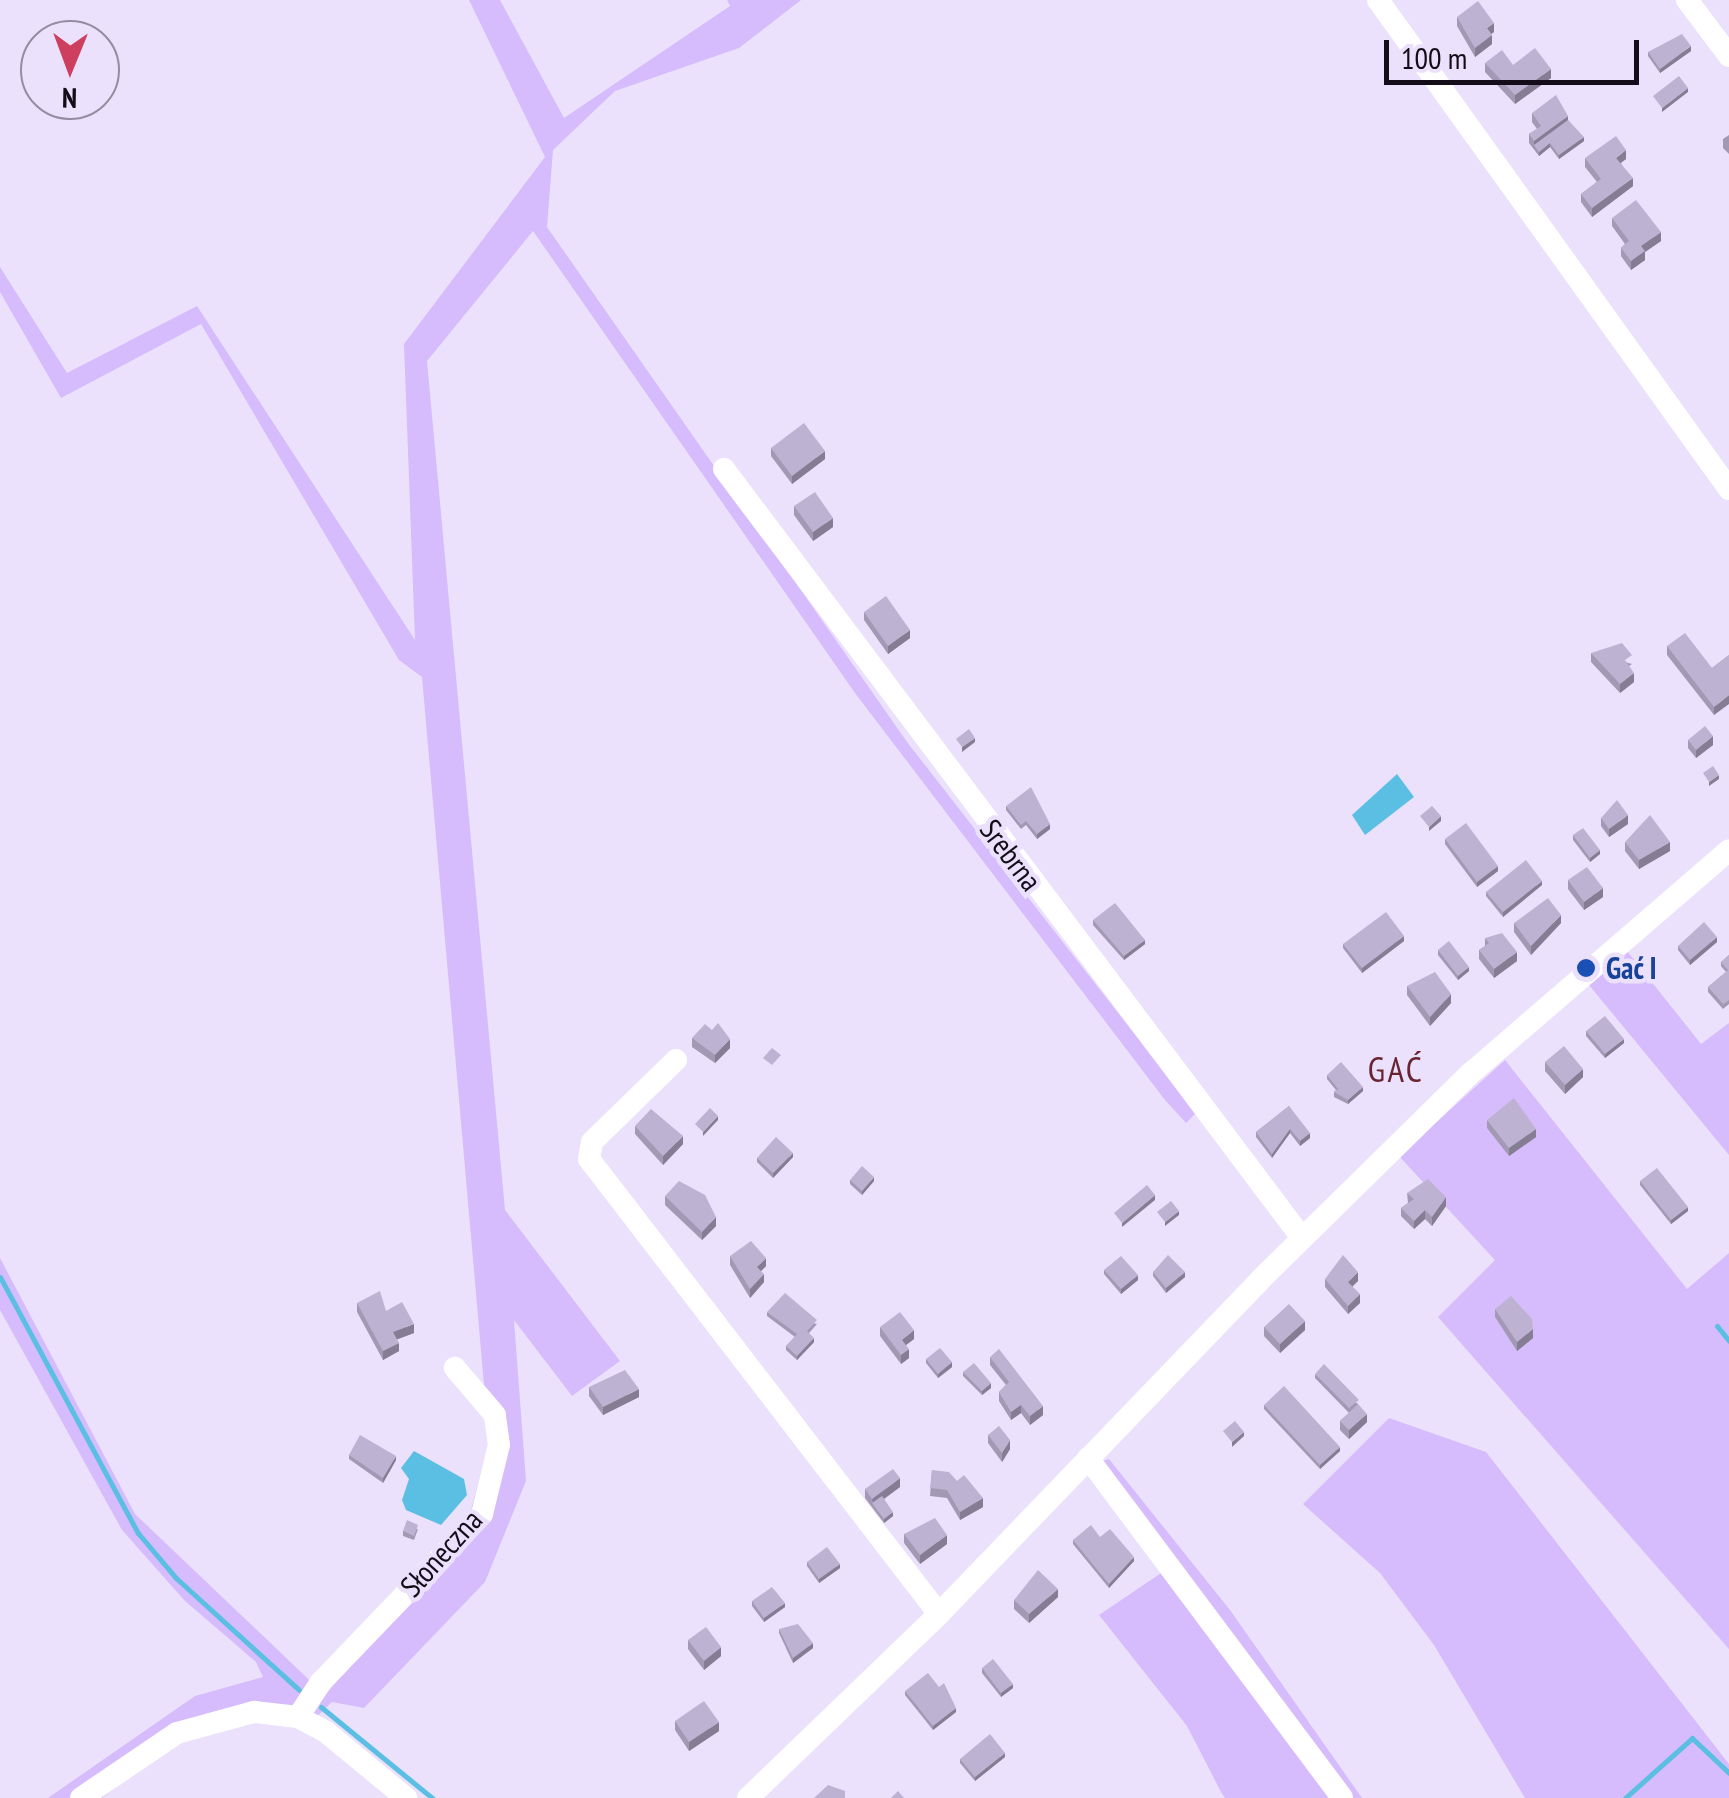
<!DOCTYPE html>
<meta charset="utf-8">
<style>
body{margin:0}
#map{position:relative;width:1729px;height:1798px;overflow:hidden;background:#ebe1fc;font-family:"PT Sans Narrow",sans-serif}
div>[style]{position:absolute}
[style*='--x']{left:calc(var(--x)*1px);top:calc(var(--y)*1px);width:calc(var(--w)*1px);rotate:calc(var(--a)*1deg)}
.green>*{inset:0;background:#d6bcfc}
.water>*{inset:0;background:#5abfe2}
.stream>*{height:5px;margin:-2.5px;padding:0 2.5px;transform-origin:2.5px;border-radius:2.5px;background:#5abfe2}
.minor>*{height:22px;margin:-11px;padding:0 11px;transform-origin:11px;border-radius:11px;background:#fff}
.wall>*{inset:0;background:#a399b5}
.shaded-wall>*{inset:0;background:#857d93}
.building>*{inset:0;background:#beb2d2}
.dots>*{width:28px;height:28px;translate:-50% -50%;box-sizing:border-box;border:5px solid #ebe1fc;border-radius:50%}
span{translate:-50% -50%;white-space:nowrap;text-align:center;line-height:1.15;-webkit-text-stroke:9px #ebe1fc;paint-order:stroke}
.street-label{font-size:30px;color:#120d18}
.transit-label{font-size:30px;color:#164399;font-weight:700}
.left{translate:0 -50%;text-align:left}
.quarter-label{font-size:35px;color:#692432;letter-spacing:2.5px}
.north{position:absolute;left:20px;top:20px;width:100px;height:100px;box-sizing:border-box;background:#ebe1fc;border:2px solid #948ca1;border-radius:50%;rotate:181deg;font-size:28px;font-weight:700;line-height:40px;text-align:center;color:#120d18}
.north::after{content:'';display:block;margin:auto;width:35px;height:45px;background:#ce3e5f;clip-path:polygon(50% 0,100% 100%,50% 72%,0 100%)}
.scale{position:absolute;left:1384px;top:40px;width:255px;height:45px;box-sizing:border-box;border:5px solid #120d18;border-top:0;padding-left:12px;font-size:30px;line-height:35px;white-space:nowrap;color:#120d18;-webkit-text-stroke:8px #ebe1fc;paint-order:stroke}
</style>
<div id="map">
<div class="green">
<div style="clip-path:polygon(469px 0,500px 0,564px 118px,730px 6px,727px 0,801px 0,739px 48px,615px 91px,553px 150px,547px 227px,907px 742px,1196px 1113px,1186px 1123px,1165px 1100px,855px 693px,533px 231px,427px 361px,505px 1210px,620px 1361px,572px 1396px,514px 1320px,526px 1481px,485px 1582px,364px 1708px,332px 1702px,307px 1726px,283px 1714px,170px 1746px,102px 1798px,48px 1798px,195px 1696px,263px 1677px,256px 1662px,185px 1601px,122px 1530px,0 1310px,0 1258px,135px 1514px,325px 1695px,466px 1529px,489px 1442px,422px 677px,399px 660px,201px 324px,61px 398px,0 292px,0 267px,67px 373px,197px 306px,415px 640px,404px 344px,545px 157px)"></div>
<div style="clip-path:polygon(1627px 951px,1701px 1044px,1729px 1023px,1729px 1155px,1589px 985px)"></div>
<div style="clip-path:polygon(1505px 1060px,1687px 1289px,1729px 1253px,1729px 1649px,1438px 1317px,1495px 1260px,1399px 1156px)"></div>
<div style="clip-path:polygon(1389px 1418px,1486px 1452px,1729px 1764px,1729px 1798px,1525px 1798px,1434px 1645px,1380px 1573px,1303px 1504px)"></div>
<div style="clip-path:polygon(1109px 1459px,1230px 1610px,1362px 1798px,1225px 1798px,1221px 1792px,1187px 1726px,1099px 1615px,1176px 1563px,1099px 1462px)"></div>
</div>
<div class="water">
<div style="clip-path:polygon(1397px 774px,1414px 797px,1365px 835px,1352px 815px)"></div>
<div style="clip-path:polygon(414px 1451px,464px 1479px,467px 1495px,441px 1525px,406px 1510px,402px 1500px,409px 1479px,401px 1468px)"></div>
</div>
<div class="stream">
<div style="--x:0;--y:1277;--w:291;--a:61.7"></div>
<div style="--x:138;--y:1533;--w:59;--a:49.8"></div>
<div style="--x:176;--y:1578;--w:166;--a:42.3"></div>
<div style="--x:1717;--y:1326;--w:19;--a:51"></div>
<div style="--x:321;--y:1707;--w:144;--a:39.3"></div>
<div style="--x:1625;--y:1798;--w:90;--a:-41.8"></div>
<div style="--x:1692;--y:1738;--w:51;--a:43.4"></div>
</div>
<div class="minor">
<div style="--x:1378;--y:0;--w:602;--a:54.33"></div>
<div style="--x:1687;--y:0;--w:70;--a:53.1"></div>
<div style="--x:724;--y:469;--w:962;--a:53.07"></div>
<div style="--x:676;--y:1060;--w:117;--a:135.7"></div>
<div style="--x:592;--y:1142;--w:17;--a:100"></div>
<div style="--x:589;--y:1159;--w:574;--a:52.43"></div>
<div style="--x:1088;--y:1458;--w:424;--a:53.2"></div>
<div style="--x:298;--y:1717;--w:42;--a:-56.7"></div>
<div style="--x:321;--y:1682;--w:233;--a:-46.2"></div>
<div style="--x:482;--y:1514;--w:71;--a:-76.2"></div>
<div style="--x:499;--y:1445;--w:30;--a:-98"></div>
<div style="--x:495;--y:1415;--w:62;--a:-130.4"></div>
<div style="--x:81;--y:1798;--w:116;--a:-34.1"></div>
<div style="--x:177;--y:1733;--w:80;--a:-15.3"></div>
<div style="--x:254;--y:1712;--w:44;--a:6.5"></div>
<div style="--x:298;--y:1717;--w:32;--a:28"></div>
<div style="--x:326;--y:1732;--w:104;--a:39.5"></div>
<div style="--x:748;--y:1798;--w:265;--a:-43.9"></div>
<div style="--x:939;--y:1614;--w:463;--a:-46.1"></div>
<div style="--x:1260;--y:1280;--w:296;--a:-44.5"></div>
<div style="--x:1471;--y:1073;--w:341;--a:-40.8"></div>
</div>
<div class="wall">
<div style="clip-path:polygon(1457px 17px,1494px 32px,1491px 34px,1492px 44px,1475px 57px,1457px 26px)"></div>
<div style="clip-path:polygon(1691px 51px,1660px 73px,1648px 56px,1648px 52px)"></div>
<div style="clip-path:polygon(1485px 63px,1513px 65px,1551px 78px,1515px 104px,1485px 72px)"></div>
<div style="clip-path:polygon(1532px 113px,1568px 120px,1584px 141px,1559px 159px,1550px 147px,1539px 156px,1529px 143px,1529px 134px,1537px 129px,1532px 122px)"></div>
<div style="clip-path:polygon(1729px 135px,1729px 154px,1723px 148px,1723px 139px)"></div>
<div style="clip-path:polygon(1585px 158px,1626px 159px,1621px 163px,1633px 186px,1592px 217px,1581px 202px,1581px 194px,1597px 182px,1585px 167px)"></div>
<div style="clip-path:polygon(1612px 218px,1661px 241px,1645px 252px,1645px 260px,1631px 270px,1621px 256px,1621px 248px,1625px 244px,1612px 226px)"></div>
<div style="clip-path:polygon(771px 448px,825px 459px,792px 484px,771px 456px)"></div>
<div style="clip-path:polygon(794px 506px,833px 527px,813px 541px,794px 515px)"></div>
<div style="clip-path:polygon(864px 612px,910px 638px,888px 654px,864px 620px)"></div>
<div style="clip-path:polygon(1667px 646px,1712px 668px,1729px 655px,1714px 715px,1667px 655px)"></div>
<div style="clip-path:polygon(1591px 653px,1632px 664px,1629px 666px,1634px 682px,1620px 693px,1591px 662px)"></div>
<div style="clip-path:polygon(1688px 740px,1713px 745px,1696px 758px,1688px 748px)"></div>
<div style="clip-path:polygon(1006px 806px,1050px 829px,1037px 839px,1026px 825px,1021px 829px,1006px 810px)"></div>
<div style="clip-path:polygon(1601px 818px,1628px 824px,1609px 837px,1601px 826px)"></div>
<div style="clip-path:polygon(1573px 835px,1600px 854px,1590px 862px,1573px 840px)"></div>
<div style="clip-path:polygon(1445px 839px,1498px 871px,1477px 887px,1445px 844px)"></div>
<div style="clip-path:polygon(1625px 842px,1670px 851px,1639px 869px,1625px 851px)"></div>
<div style="clip-path:polygon(1568px 880px,1603px 897px,1584px 910px,1568px 889px)"></div>
<div style="clip-path:polygon(1542px 885px,1503px 917px,1486px 896px,1486px 892px)"></div>
<div style="clip-path:polygon(1093px 920px,1145px 944px,1124px 960px,1093px 925px)"></div>
<div style="clip-path:polygon(1514px 923px,1561px 923px,1531px 955px,1514px 932px)"></div>
<div style="clip-path:polygon(1485px 938px,1517px 961px,1494px 978px,1479px 959px,1479px 950px,1485px 946px)"></div>
<div style="clip-path:polygon(1404px 941px,1362px 973px,1343px 948px,1343px 944px)"></div>
<div style="clip-path:polygon(1717px 942px,1690px 965px,1678px 950px,1678px 946px)"></div>
<div style="clip-path:polygon(1438px 950px,1469px 971px,1458px 980px,1438px 955px)"></div>
<div style="clip-path:polygon(1729px 955px,1729px 1004px,1723px 1009px,1708px 992px,1708px 987px,1726px 972px,1721px 966px,1721px 962px)"></div>
<div style="clip-path:polygon(1407px 986px,1451px 1003px,1430px 1026px,1407px 995px)"></div>
<div style="clip-path:polygon(1586px 1031px,1624px 1043px,1605px 1058px,1586px 1036px)"></div>
<div style="clip-path:polygon(692px 1038px,730px 1048px,715px 1063px,692px 1047px)"></div>
<div style="clip-path:polygon(1545px 1062px,1583px 1077px,1565px 1094px,1545px 1071px)"></div>
<div style="clip-path:polygon(1327px 1075px,1363px 1091px,1348px 1104px,1334px 1097px,1334px 1092px,1336px 1090px,1327px 1079px)"></div>
<div style="clip-path:polygon(1289px 1106px,1310px 1138px,1300px 1146px,1290px 1133px,1272px 1158px,1256px 1137px,1256px 1132px)"></div>
<div style="clip-path:polygon(1487px 1120px,1536px 1137px,1509px 1156px,1487px 1128px)"></div>
<div style="clip-path:polygon(635px 1126px,683px 1144px,663px 1165px,635px 1134px)"></div>
<div style="clip-path:polygon(793px 1157px,773px 1178px,757px 1162px,757px 1158px)"></div>
<div style="clip-path:polygon(850px 1180px,874px 1181px,862px 1195px,850px 1184px)"></div>
<div style="clip-path:polygon(1640px 1181px,1688px 1211px,1671px 1224px,1640px 1185px)"></div>
<div style="clip-path:polygon(1407px 1193px,1446px 1206px,1432px 1226px,1425px 1219px,1414px 1229px,1401px 1216px,1401px 1208px,1408px 1203px)"></div>
<div style="clip-path:polygon(665px 1196px,716px 1226px,702px 1240px,665px 1205px)"></div>
<div style="clip-path:polygon(730px 1256px,766px 1266px,761px 1271px,764px 1282px,750px 1298px,730px 1265px)"></div>
<div style="clip-path:polygon(1104px 1270px,1138px 1280px,1121px 1294px,1104px 1274px)"></div>
<div style="clip-path:polygon(1153px 1272px,1185px 1277px,1166px 1293px,1153px 1276px)"></div>
<div style="clip-path:polygon(1325px 1279px,1358px 1281px,1352px 1286px,1360px 1303px,1348px 1314px,1325px 1287px)"></div>
<div style="clip-path:polygon(357px 1303px,386px 1311px,414px 1333px,397px 1339px,399px 1351px,383px 1360px,357px 1312px)"></div>
<div style="clip-path:polygon(1495px 1309px,1533px 1338px,1517px 1351px,1495px 1317px)"></div>
<div style="clip-path:polygon(767px 1312px,817px 1324px,809px 1333px,814px 1342px,797px 1360px,786px 1350px,786px 1346px,795px 1337px,767px 1316px)"></div>
<div style="clip-path:polygon(880px 1327px,914px 1339px,906px 1345px,909px 1358px,901px 1364px,880px 1336px)"></div>
<div style="clip-path:polygon(1264px 1327px,1305px 1330px,1280px 1353px,1264px 1336px)"></div>
<div style="clip-path:polygon(990px 1357px,1043px 1415px,1030px 1425px,1021px 1413px,1011px 1420px,999px 1401px,999px 1392px,1006px 1385px,990px 1365px)"></div>
<div style="clip-path:polygon(926px 1359px,952px 1367px,938px 1378px,926px 1363px)"></div>
<div style="clip-path:polygon(963px 1372px,991px 1388px,982px 1395px,963px 1376px)"></div>
<div style="clip-path:polygon(1315px 1374px,1358px 1404px,1367px 1422px,1349px 1439px,1340px 1430px,1340px 1421px,1349px 1413px,1315px 1378px)"></div>
<div style="clip-path:polygon(589px 1387px,639px 1397px,603px 1415px,589px 1396px)"></div>
<div style="clip-path:polygon(1264px 1405px,1340px 1451px,1320px 1469px,1264px 1409px)"></div>
<div style="clip-path:polygon(988px 1435px,1010px 1449px,1002px 1462px,988px 1443px)"></div>
<div style="clip-path:polygon(349px 1455px,396px 1460px,383px 1483px,349px 1459px)"></div>
<div style="clip-path:polygon(932px 1470px,957px 1481px,983px 1507px,960px 1520px,947px 1498px,930px 1496px)"></div>
<div style="clip-path:polygon(900px 1487px,884px 1499px,893px 1516px,884px 1523px,865px 1498px,865px 1489px)"></div>
<div style="clip-path:polygon(418px 1529px,414px 1540px,403px 1536px,403px 1531px)"></div>
<div style="clip-path:polygon(904px 1534px,947px 1544px,920px 1564px,904px 1543px)"></div>
<div style="clip-path:polygon(1100px 1537px,1134px 1561px,1109px 1588px,1073px 1544px,1073px 1540px)"></div>
<div style="clip-path:polygon(807px 1562px,840px 1568px,819px 1583px,807px 1566px)"></div>
<div style="clip-path:polygon(1058px 1597px,1029px 1623px,1014px 1609px,1014px 1600px)"></div>
<div style="clip-path:polygon(752px 1601px,785px 1607px,764px 1622px,752px 1606px)"></div>
<div style="clip-path:polygon(779px 1629px,813px 1648px,793px 1663px,779px 1633px)"></div>
<div style="clip-path:polygon(688px 1640px,721px 1656px,704px 1670px,688px 1649px)"></div>
<div style="clip-path:polygon(982px 1668px,1013px 1688px,1001px 1697px,982px 1673px)"></div>
<div style="clip-path:polygon(905px 1691px,956px 1712px,933px 1730px,905px 1695px)"></div>
<div style="clip-path:polygon(675px 1721px,719px 1731px,689px 1751px,675px 1730px)"></div>
<div style="clip-path:polygon(1005px 1757px,975px 1781px,960px 1763px,960px 1759px)"></div>
</div>
<div class="shaded-wall">
<div style="clip-path:polygon(1494px 23px,1494px 32px,1487px 37px,1487px 28px)"></div>
<div style="clip-path:polygon(1492px 35px,1492px 44px,1475px 57px,1475px 48px)"></div>
<div style="clip-path:polygon(1691px 46px,1691px 51px,1660px 73px,1660px 69px)"></div>
<div style="clip-path:polygon(1551px 69px,1551px 78px,1515px 104px,1515px 95px)"></div>
<div style="clip-path:polygon(1688px 88px,1688px 92px,1662px 112px,1662px 108px)"></div>
<div style="clip-path:polygon(1568px 116px,1568px 124px,1534px 145px,1534px 149px,1534px 141px)"></div>
<div style="clip-path:polygon(1584px 137px,1584px 141px,1559px 159px,1559px 155px)"></div>
<div style="clip-path:polygon(1550px 143px,1550px 147px,1539px 156px,1539px 152px)"></div>
<div style="clip-path:polygon(1626px 150px,1626px 159px,1616px 166px,1616px 158px)"></div>
<div style="clip-path:polygon(1633px 178px,1633px 186px,1592px 217px,1592px 208px)"></div>
<div style="clip-path:polygon(1661px 232px,1661px 241px,1645px 252px,1645px 260px,1631px 270px,1631px 261px,1641px 246px)"></div>
<div style="clip-path:polygon(825px 451px,825px 459px,792px 484px,792px 476px)"></div>
<div style="clip-path:polygon(833px 518px,833px 527px,813px 541px,813px 532px)"></div>
<div style="clip-path:polygon(910px 630px,910px 638px,888px 654px,888px 646px)"></div>
<div style="clip-path:polygon(1634px 673px,1634px 682px,1620px 693px,1620px 684px)"></div>
<div style="clip-path:polygon(1729px 695px,1729px 704px,1714px 715px,1714px 707px)"></div>
<div style="clip-path:polygon(1713px 736px,1713px 745px,1696px 758px,1696px 750px)"></div>
<div style="clip-path:polygon(975px 738px,975px 742px,962px 752px,962px 747px)"></div>
<div style="clip-path:polygon(1719px 775px,1719px 779px,1709px 786px,1709px 782px)"></div>
<div style="clip-path:polygon(1628px 815px,1628px 824px,1609px 837px,1609px 829px)"></div>
<div style="clip-path:polygon(1441px 816px,1441px 821px,1429px 831px,1429px 827px)"></div>
<div style="clip-path:polygon(1050px 824px,1050px 829px,1037px 839px,1037px 834px)"></div>
<div style="clip-path:polygon(1670px 842px,1670px 851px,1639px 869px,1639px 860px)"></div>
<div style="clip-path:polygon(1600px 850px,1600px 854px,1590px 862px,1590px 858px)"></div>
<div style="clip-path:polygon(1498px 866px,1498px 871px,1477px 887px,1477px 882px)"></div>
<div style="clip-path:polygon(1542px 881px,1542px 885px,1503px 917px,1503px 912px)"></div>
<div style="clip-path:polygon(1603px 888px,1603px 897px,1584px 910px,1584px 902px)"></div>
<div style="clip-path:polygon(1561px 915px,1561px 923px,1531px 955px,1531px 946px)"></div>
<div style="clip-path:polygon(1404px 936px,1404px 941px,1362px 973px,1362px 968px)"></div>
<div style="clip-path:polygon(1717px 937px,1717px 942px,1690px 965px,1690px 960px)"></div>
<div style="clip-path:polygon(1145px 940px,1145px 944px,1124px 960px,1124px 956px)"></div>
<div style="clip-path:polygon(1517px 952px,1517px 961px,1494px 978px,1494px 969px)"></div>
<div style="clip-path:polygon(1469px 967px,1469px 971px,1458px 980px,1458px 976px)"></div>
<div style="clip-path:polygon(1451px 994px,1451px 1003px,1430px 1026px,1430px 1017px)"></div>
<div style="clip-path:polygon(730px 1039px,730px 1048px,715px 1063px,715px 1055px)"></div>
<div style="clip-path:polygon(1624px 1039px,1624px 1043px,1605px 1058px,1605px 1054px)"></div>
<div style="clip-path:polygon(1583px 1069px,1583px 1077px,1565px 1094px,1565px 1085px)"></div>
<div style="clip-path:polygon(1363px 1087px,1363px 1091px,1348px 1104px,1348px 1100px)"></div>
<div style="clip-path:polygon(718px 1116px,718px 1120px,703px 1136px,703px 1132px)"></div>
<div style="clip-path:polygon(1290px 1129px,1290px 1133px,1272px 1158px,1272px 1154px)"></div>
<div style="clip-path:polygon(1536px 1129px,1536px 1137px,1509px 1156px,1509px 1148px)"></div>
<div style="clip-path:polygon(1310px 1133px,1310px 1138px,1300px 1146px,1300px 1141px)"></div>
<div style="clip-path:polygon(683px 1136px,683px 1144px,663px 1165px,663px 1156px)"></div>
<div style="clip-path:polygon(793px 1153px,793px 1157px,773px 1178px,773px 1173px)"></div>
<div style="clip-path:polygon(874px 1177px,874px 1181px,862px 1195px,862px 1191px)"></div>
<div style="clip-path:polygon(1155px 1195px,1155px 1200px,1122px 1227px,1122px 1223px)"></div>
<div style="clip-path:polygon(1446px 1197px,1446px 1206px,1432px 1226px,1432px 1217px)"></div>
<div style="clip-path:polygon(1688px 1207px,1688px 1211px,1671px 1224px,1671px 1220px)"></div>
<div style="clip-path:polygon(1425px 1210px,1425px 1219px,1414px 1229px,1414px 1221px)"></div>
<div style="clip-path:polygon(1179px 1211px,1179px 1215px,1165px 1226px,1165px 1222px)"></div>
<div style="clip-path:polygon(716px 1217px,716px 1226px,702px 1240px,702px 1232px)"></div>
<div style="clip-path:polygon(766px 1258px,766px 1266px,757px 1275px,757px 1267px)"></div>
<div style="clip-path:polygon(1185px 1272px,1185px 1277px,1166px 1293px,1166px 1288px)"></div>
<div style="clip-path:polygon(1358px 1272px,1358px 1281px,1348px 1291px,1348px 1282px)"></div>
<div style="clip-path:polygon(764px 1274px,764px 1282px,750px 1298px,750px 1289px)"></div>
<div style="clip-path:polygon(1138px 1275px,1138px 1280px,1121px 1294px,1121px 1289px)"></div>
<div style="clip-path:polygon(1360px 1294px,1360px 1303px,1348px 1314px,1348px 1306px)"></div>
<div style="clip-path:polygon(1305px 1321px,1305px 1330px,1280px 1353px,1280px 1344px)"></div>
<div style="clip-path:polygon(414px 1324px,414px 1333px,393px 1341px,393px 1332px)"></div>
<div style="clip-path:polygon(1533px 1329px,1533px 1338px,1517px 1351px,1517px 1342px)"></div>
<div style="clip-path:polygon(914px 1330px,914px 1339px,902px 1348px,902px 1340px)"></div>
<div style="clip-path:polygon(814px 1338px,814px 1342px,797px 1360px,797px 1356px)"></div>
<div style="clip-path:polygon(399px 1343px,399px 1351px,383px 1360px,383px 1351px)"></div>
<div style="clip-path:polygon(909px 1349px,909px 1358px,901px 1364px,901px 1355px)"></div>
<div style="clip-path:polygon(952px 1362px,952px 1367px,938px 1378px,938px 1374px)"></div>
<div style="clip-path:polygon(991px 1383px,991px 1388px,982px 1395px,982px 1391px)"></div>
<div style="clip-path:polygon(639px 1389px,639px 1397px,603px 1415px,603px 1407px)"></div>
<div style="clip-path:polygon(1021px 1405px,1021px 1413px,1011px 1420px,1011px 1412px)"></div>
<div style="clip-path:polygon(1043px 1406px,1043px 1415px,1030px 1425px,1030px 1416px)"></div>
<div style="clip-path:polygon(1367px 1414px,1367px 1422px,1349px 1439px,1349px 1430px)"></div>
<div style="clip-path:polygon(1244px 1432px,1244px 1436px,1232px 1447px,1232px 1442px)"></div>
<div style="clip-path:polygon(1010px 1440px,1010px 1449px,1002px 1462px,1002px 1453px)"></div>
<div style="clip-path:polygon(1340px 1447px,1340px 1451px,1320px 1469px,1320px 1465px)"></div>
<div style="clip-path:polygon(396px 1456px,396px 1460px,383px 1483px,383px 1478px)"></div>
<div style="clip-path:polygon(900px 1478px,900px 1487px,874px 1506px,872px 1499px)"></div>
<div style="clip-path:polygon(983px 1498px,983px 1507px,960px 1520px,960px 1512px)"></div>
<div style="clip-path:polygon(893px 1512px,893px 1516px,884px 1523px,884px 1519px)"></div>
<div style="clip-path:polygon(947px 1535px,947px 1544px,920px 1564px,920px 1555px)"></div>
<div style="clip-path:polygon(1134px 1557px,1134px 1561px,1109px 1588px,1109px 1584px)"></div>
<div style="clip-path:polygon(840px 1564px,840px 1568px,819px 1583px,819px 1579px)"></div>
<div style="clip-path:polygon(1058px 1589px,1058px 1597px,1029px 1623px,1029px 1614px)"></div>
<div style="clip-path:polygon(785px 1603px,785px 1607px,764px 1622px,764px 1618px)"></div>
<div style="clip-path:polygon(813px 1643px,813px 1648px,793px 1663px,793px 1658px)"></div>
<div style="clip-path:polygon(721px 1647px,721px 1656px,704px 1670px,704px 1661px)"></div>
<div style="clip-path:polygon(1013px 1684px,1013px 1688px,1001px 1697px,1001px 1693px)"></div>
<div style="clip-path:polygon(956px 1708px,956px 1712px,933px 1730px,933px 1726px)"></div>
<div style="clip-path:polygon(719px 1722px,719px 1731px,689px 1751px,689px 1742px)"></div>
<div style="clip-path:polygon(1005px 1753px,1005px 1757px,975px 1781px,975px 1777px)"></div>
</div>
<div class="building">
<div style="clip-path:polygon(1478px 1px,1494px 23px,1487px 28px,1492px 35px,1475px 48px,1457px 17px)"></div>
<div style="clip-path:polygon(1682px 34px,1691px 46px,1660px 69px,1648px 52px)"></div>
<div style="clip-path:polygon(1535px 48px,1551px 69px,1515px 95px,1485px 63px,1502px 50px,1513px 65px)"></div>
<div style="clip-path:polygon(1679px 76px,1688px 88px,1662px 108px,1653px 96px)"></div>
<div style="clip-path:polygon(1556px 95px,1568px 116px,1534px 141px,1529px 134px,1541px 126px,1532px 113px)"></div>
<div style="clip-path:polygon(1568px 120px,1584px 137px,1559px 155px,1550px 143px,1539px 152px,1534px 145px)"></div>
<div style="clip-path:polygon(1616px 136px,1626px 150px,1616px 158px,1633px 178px,1592px 208px,1581px 194px,1601px 179px,1585px 158px)"></div>
<div style="clip-path:polygon(1636px 200px,1661px 232px,1641px 246px,1645px 251px,1631px 261px,1621px 248px,1629px 241px,1612px 218px)"></div>
<div style="clip-path:polygon(804px 423px,825px 451px,792px 476px,771px 448px)"></div>
<div style="clip-path:polygon(815px 492px,833px 518px,813px 532px,794px 506px)"></div>
<div style="clip-path:polygon(886px 596px,910px 630px,888px 646px,864px 612px)"></div>
<div style="clip-path:polygon(1685px 633px,1712px 668px,1729px 655px,1729px 695px,1714px 707px,1667px 646px)"></div>
<div style="clip-path:polygon(1622px 643px,1632px 655px,1625px 660px,1634px 673px,1620px 684px,1591px 653px)"></div>
<div style="clip-path:polygon(1705px 726px,1713px 736px,1696px 750px,1688px 740px)"></div>
<div style="clip-path:polygon(969px 729px,975px 738px,962px 747px,956px 739px)"></div>
<div style="clip-path:polygon(1713px 766px,1719px 775px,1709px 782px,1703px 773px)"></div>
<div style="clip-path:polygon(1031px 787px,1050px 824px,1037px 834px,1026px 821px,1021px 825px,1006px 806px)"></div>
<div style="clip-path:polygon(1617px 800px,1628px 815px,1609px 829px,1601px 818px)"></div>
<div style="clip-path:polygon(1432px 806px,1441px 816px,1429px 827px,1420px 816px)"></div>
<div style="clip-path:polygon(1650px 815px,1670px 842px,1639px 860px,1625px 842px)"></div>
<div style="clip-path:polygon(1466px 823px,1498px 866px,1477px 882px,1445px 839px)"></div>
<div style="clip-path:polygon(1583px 828px,1600px 850px,1590px 858px,1573px 835px)"></div>
<div style="clip-path:polygon(1526px 860px,1542px 881px,1503px 912px,1486px 892px)"></div>
<div style="clip-path:polygon(1587px 867px,1603px 888px,1584px 902px,1568px 880px)"></div>
<div style="clip-path:polygon(1548px 898px,1561px 915px,1531px 946px,1514px 923px)"></div>
<div style="clip-path:polygon(1115px 903px,1145px 940px,1124px 956px,1093px 920px)"></div>
<div style="clip-path:polygon(1386px 912px,1404px 936px,1362px 968px,1343px 944px)"></div>
<div style="clip-path:polygon(1704px 922px,1717px 937px,1690px 960px,1678px 946px)"></div>
<div style="clip-path:polygon(1502px 933px,1517px 952px,1494px 969px,1479px 950px,1489px 943px,1485px 938px)"></div>
<div style="clip-path:polygon(1449px 941px,1469px 967px,1458px 976px,1438px 950px)"></div>
<div style="clip-path:polygon(1729px 955px,1729px 1000px,1723px 1004px,1708px 987px,1728px 970px,1721px 962px)"></div>
<div style="clip-path:polygon(1435px 972px,1451px 994px,1430px 1017px,1407px 986px)"></div>
<div style="clip-path:polygon(1605px 1016px,1624px 1039px,1605px 1054px,1586px 1031px)"></div>
<div style="clip-path:polygon(718px 1023px,730px 1039px,715px 1055px,692px 1038px,705px 1024px,712px 1030px)"></div>
<div style="clip-path:polygon(1564px 1046px,1583px 1069px,1565px 1085px,1545px 1062px)"></div>
<div style="clip-path:polygon(772px 1048px,781px 1055px,772px 1065px,763px 1058px)"></div>
<div style="clip-path:polygon(1341px 1062px,1363px 1087px,1348px 1100px,1334px 1092px,1338px 1089px,1327px 1075px)"></div>
<div style="clip-path:polygon(1514px 1098px,1536px 1129px,1509px 1148px,1487px 1120px)"></div>
<div style="clip-path:polygon(1289px 1106px,1310px 1133px,1300px 1141px,1290px 1129px,1272px 1154px,1256px 1132px)"></div>
<div style="clip-path:polygon(710px 1108px,718px 1116px,703px 1132px,695px 1124px)"></div>
<div style="clip-path:polygon(651px 1109px,683px 1136px,663px 1156px,635px 1126px)"></div>
<div style="clip-path:polygon(776px 1137px,793px 1153px,773px 1173px,757px 1158px)"></div>
<div style="clip-path:polygon(862px 1166px,874px 1177px,862px 1191px,850px 1180px)"></div>
<div style="clip-path:polygon(1657px 1168px,1688px 1207px,1671px 1220px,1640px 1181px)"></div>
<div style="clip-path:polygon(1428px 1179px,1446px 1197px,1432px 1217px,1425px 1210px,1414px 1221px,1401px 1208px,1414px 1199px,1407px 1193px)"></div>
<div style="clip-path:polygon(679px 1181px,705px 1195px,716px 1217px,702px 1232px,665px 1196px)"></div>
<div style="clip-path:polygon(1147px 1185px,1155px 1195px,1122px 1223px,1114px 1213px)"></div>
<div style="clip-path:polygon(1171px 1201px,1179px 1211px,1165px 1222px,1157px 1212px)"></div>
<div style="clip-path:polygon(751px 1241px,766px 1258px,757px 1267px,764px 1274px,750px 1289px,730px 1256px)"></div>
<div style="clip-path:polygon(1168px 1255px,1185px 1272px,1166px 1288px,1153px 1272px)"></div>
<div style="clip-path:polygon(1343px 1255px,1358px 1272px,1348px 1282px,1360px 1294px,1348px 1306px,1325px 1279px)"></div>
<div style="clip-path:polygon(1121px 1256px,1138px 1275px,1121px 1289px,1104px 1270px)"></div>
<div style="clip-path:polygon(380px 1291px,386px 1311px,402px 1302px,414px 1324px,393px 1332px,399px 1343px,383px 1351px,357px 1303px)"></div>
<div style="clip-path:polygon(785px 1293px,817px 1320px,807px 1331px,814px 1338px,797px 1356px,786px 1346px,797px 1334px,767px 1312px)"></div>
<div style="clip-path:polygon(1511px 1296px,1532px 1319px,1533px 1329px,1517px 1342px,1495px 1309px)"></div>
<div style="clip-path:polygon(1289px 1304px,1305px 1321px,1280px 1344px,1264px 1327px)"></div>
<div style="clip-path:polygon(900px 1312px,914px 1330px,902px 1340px,909px 1349px,901px 1355px,880px 1327px)"></div>
<div style="clip-path:polygon(940px 1348px,952px 1362px,938px 1374px,926px 1359px)"></div>
<div style="clip-path:polygon(999px 1349px,1043px 1406px,1030px 1416px,1021px 1405px,1011px 1412px,999px 1392px,1009px 1382px,990px 1357px)"></div>
<div style="clip-path:polygon(974px 1363px,991px 1383px,982px 1391px,963px 1372px)"></div>
<div style="clip-path:polygon(1324px 1364px,1359px 1400px,1349px 1408px,1315px 1374px)"></div>
<div style="clip-path:polygon(625px 1370px,639px 1389px,603px 1407px,589px 1387px)"></div>
<div style="clip-path:polygon(1284px 1386px,1340px 1447px,1320px 1465px,1264px 1405px)"></div>
<div style="clip-path:polygon(1358px 1404px,1367px 1414px,1349px 1430px,1340px 1421px)"></div>
<div style="clip-path:polygon(1235px 1421px,1244px 1432px,1232px 1442px,1223px 1431px)"></div>
<div style="clip-path:polygon(999px 1426px,1010px 1440px,1002px 1453px,988px 1435px)"></div>
<div style="clip-path:polygon(360px 1435px,396px 1456px,383px 1478px,349px 1455px)"></div>
<div style="clip-path:polygon(893px 1469px,900px 1478px,872px 1499px,865px 1489px)"></div>
<div style="clip-path:polygon(932px 1470px,949px 1472px,957px 1481px,964px 1475px,983px 1498px,960px 1512px,947px 1490px,930px 1488px)"></div>
<div style="clip-path:polygon(882px 1496px,893px 1512px,884px 1519px,872px 1503px)"></div>
<div style="clip-path:polygon(935px 1518px,947px 1535px,920px 1555px,904px 1534px)"></div>
<div style="clip-path:polygon(407px 1520px,418px 1525px,414px 1536px,403px 1531px)"></div>
<div style="clip-path:polygon(1091px 1525px,1100px 1537px,1110px 1529px,1134px 1557px,1109px 1584px,1073px 1540px)"></div>
<div style="clip-path:polygon(827px 1547px,840px 1564px,819px 1579px,807px 1562px)"></div>
<div style="clip-path:polygon(1038px 1570px,1058px 1589px,1029px 1614px,1014px 1600px)"></div>
<div style="clip-path:polygon(772px 1587px,785px 1603px,764px 1618px,752px 1601px)"></div>
<div style="clip-path:polygon(798px 1624px,813px 1643px,793px 1658px,779px 1629px)"></div>
<div style="clip-path:polygon(706px 1627px,721px 1647px,704px 1661px,688px 1640px)"></div>
<div style="clip-path:polygon(993px 1659px,1013px 1684px,1001px 1693px,982px 1668px)"></div>
<div style="clip-path:polygon(928px 1673px,939px 1687px,944px 1683px,956px 1708px,933px 1726px,905px 1691px)"></div>
<div style="clip-path:polygon(704px 1701px,719px 1722px,689px 1742px,675px 1721px)"></div>
<div style="clip-path:polygon(990px 1734px,1005px 1753px,975px 1777px,960px 1759px)"></div>
<div style="clip-path:polygon(828px 1785px,845px 1791px,845px 1798px,814px 1798px)"></div>
<div style="clip-path:polygon(898px 1791px,904px 1798px,891px 1798px)"></div>
</div>
<div class="dots">
<div style="left:1586px;top:968px;background:#1a4fb4"></div>
</div>
<div class="street-label">
<span style="left:1011px;top:855px;rotate:53deg">Srebrna</span>
<span style="left:441px;top:1553px;rotate:-48deg">Słoneczna</span>
</div>
<div class="transit-label">
<span class="left" style="left:1606px;top:968px">Gać I</span>
</div>
<div class="quarter-label">
<span style="left:1396px;top:1069px">GAĆ</span>
</div>
<div class="north">N</div>
<div class="scale">100 m</div>
</div>
